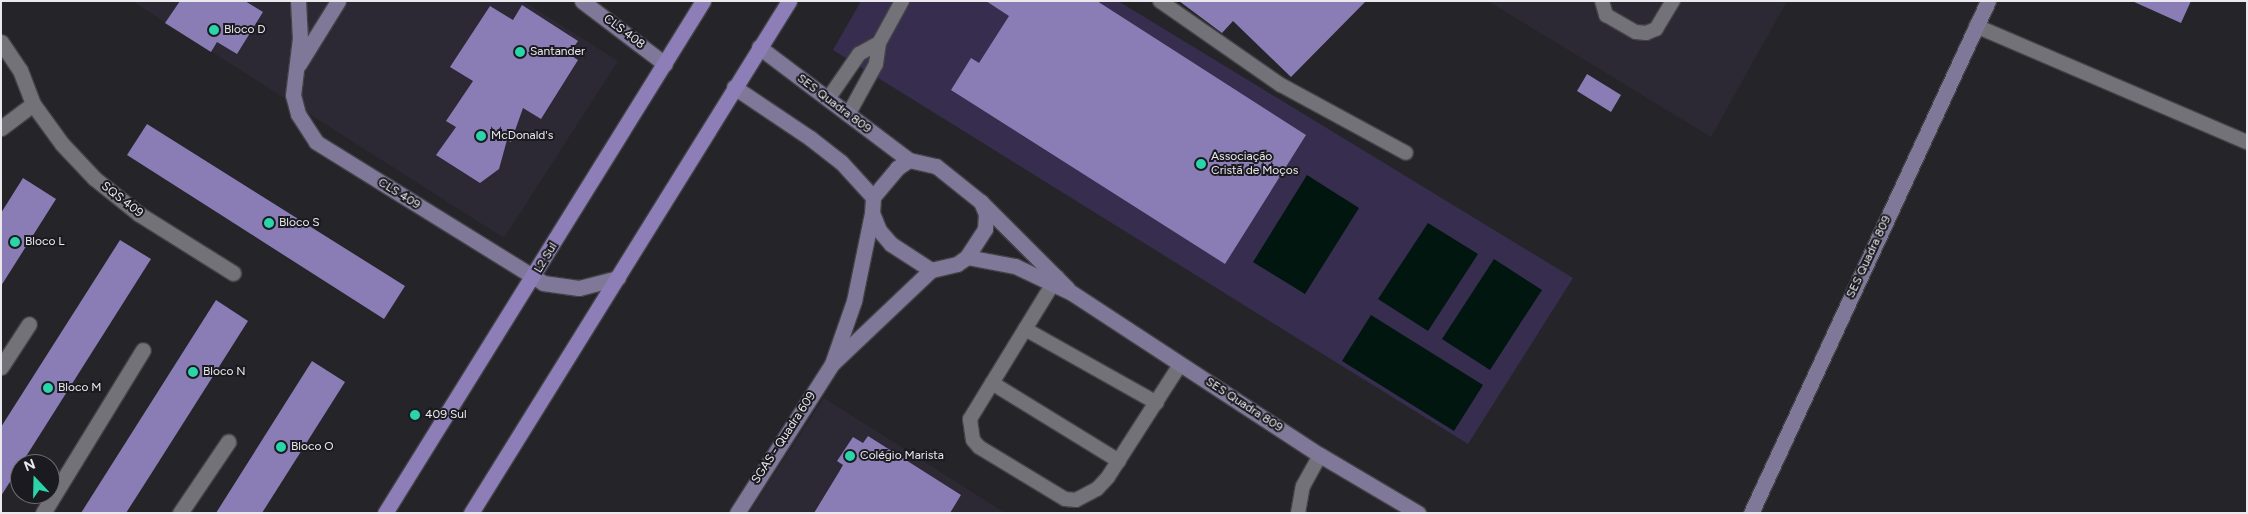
<!DOCTYPE html>
<meta charset="utf-8">
<style>
body{margin:0}
#map{position:relative;width:2248px;height:514px;overflow:hidden;background:#252429;font-family:Figtree,sans-serif}
div>[style]{position:absolute}
[style*='--x']{left:calc(var(--x)*1px);top:calc(var(--y)*1px);width:calc(var(--w)*1px);rotate:calc(var(--a)*1deg)}
.built>*{inset:0;background:#2c2935}
.green>*{inset:0;background:#372e4f}
.water>*{inset:0;background:#01160f}
.building>*{inset:0;background:#8a7db5}
.roads{filter:drop-shadow(1px 0 #434247) drop-shadow(-1px 0 #434247) drop-shadow(0 1px #434247) drop-shadow(0 -1px #434247)}
.lane>*{height:14px;margin:-7px;padding:0 7px;transform-origin:7px;border-radius:7px;background:#737279}
.street>*{height:15px;margin:-7.5px;padding:0 7.5px;transform-origin:7.5px;border-radius:7.5px;background:#737279}
.secondary>*{height:15px;margin:-7.5px;padding:0 7.5px;transform-origin:7.5px;border-radius:7.5px;background:#807898}
.primary>*{height:15px;margin:-7.5px;padding:0 7.5px;transform-origin:7.5px;border-radius:7.5px;background:#8d7eb7}
.dots>*{width:14px;height:14px;translate:-50% -50%;box-sizing:border-box;border:2px solid #1b1a20;border-radius:50%}
span{translate:-50% -50%;white-space:nowrap;text-align:center;line-height:1.15;-webkit-text-stroke:4px #1b1a20;paint-order:stroke}
.poi-label{font-size:12px;color:#eae9ed}
.left{translate:0 -50%;text-align:left}
.street-label{font-size:12px;color:#eae9ed}
.frame{position:absolute;inset:0;border:2px solid #eae9ed;pointer-events:none}
.north{position:absolute;left:10px;top:454px;width:50px;height:50px;box-sizing:border-box;background:#1b1a20;border:1px solid #6e6d72;border-radius:50%;rotate:339deg;font-size:14px;font-weight:700;line-height:20px;text-align:center;color:#eae9ed}
.north::after{content:'';display:block;margin:auto;width:18px;height:22px;background:#2bd5ac;clip-path:polygon(50% 0,100% 100%,50% 72%,0 100%)}
</style>
<div id="map">
<div class="built">
<div style="clip-path:polygon(132px 1px,523px 1px,618px 61px,504px 238px)"></div>
<div style="clip-path:polygon(1488px 1px,1787px 1px,1711px 137px)"></div>
<div style="clip-path:polygon(824px 398px,1005px 513px,749px 513px)"></div>
</div>
<div class="green">
<div style="clip-path:polygon(861px 1px,1118px 1px,1573px 278px,1468px 444px,833px 50px)"></div>
</div>
<div class="water">
<div style="clip-path:polygon(1307px 175px,1359px 208px,1305px 294px,1253px 262px)"></div>
<div style="clip-path:polygon(1428px 223px,1478px 254px,1428px 331px,1378px 299px)"></div>
<div style="clip-path:polygon(1494px 259px,1542px 290px,1490px 370px,1442px 339px)"></div>
<div style="clip-path:polygon(1371px 315px,1483px 385px,1454px 431px,1342px 361px)"></div>
</div>
<div class="building">
<div style="clip-path:polygon(180px 1px,245px 1px,263px 12px,237px 54px,217px 42px,211px 52px,165px 23px)"></div>
<div style="clip-path:polygon(986px 1px,1097px 1px,1306px 135px,1225px 264px,951px 90px,971px 58px,979px 63px,1009px 16px)"></div>
<div style="clip-path:polygon(1179px 1px,1366px 1px,1291px 77px,1233px 21px,1222px 33px)"></div>
<div style="clip-path:polygon(2132px 1px,2191px 1px,2181px 23px)"></div>
<div style="clip-path:polygon(522px 5px,578px 41px,569px 54px,578px 60px,541px 119px,523px 108px,511px 142px,507px 140px,499px 169px,480px 183px,436px 155px,456px 127px,446px 121px,473px 81px,450px 67px,490px 6px,513px 20px)"></div>
<div style="clip-path:polygon(1587px 74px,1621px 95px,1611px 112px,1577px 91px)"></div>
<div style="clip-path:polygon(147px 124px,405px 286px,384px 319px,127px 155px)"></div>
<div style="clip-path:polygon(23px 178px,56px 199px,1px 286px,1px 213px)"></div>
<div style="clip-path:polygon(120px 240px,151px 259px,1px 496px,1px 427px)"></div>
<div style="clip-path:polygon(216px 300px,248px 321px,151px 474px,126px 513px,81px 513px)"></div>
<div style="clip-path:polygon(312px 361px,345px 382px,262px 513px,216px 513px)"></div>
<div style="clip-path:polygon(868px 436px,961px 495px,950px 513px,814px 513px,839px 472px,843px 465px,837px 461px,853px 437px,863px 443px)"></div>
</div>
<div class="roads">
<div class="lane">
<div style="--x:1160;--y:1;--w:147;--a:34.8"></div>
<div style="--x:1281;--y:85;--w:142;--a:28.5"></div>
<div style="--x:1602;--y:1;--w:15;--a:74"></div>
<div style="--x:1606;--y:15;--w:34;--a:30"></div>
<div style="--x:1636;--y:32;--w:10;--a:6"></div>
<div style="--x:1646;--y:33;--w:11;--a:-22"></div>
<div style="--x:1656;--y:29;--w:33;--a:-59"></div>
<div style="--x:1976;--y:26;--w:295;--a:23.2"></div>
<div style="--x:828;--y:99;--w:55;--a:-55.4"></div>
<div style="--x:859;--y:54;--w:23;--a:-29"></div>
<div style="--x:848;--y:115;--w:58;--a:-61.2"></div>
<div style="--x:876;--y:64;--w:21;--a:-82"></div>
<div style="--x:879;--y:43;--w:48;--a:-61.3"></div>
<div style="--x:1057;--y:277;--w:167;--a:121.5"></div>
<div style="--x:970;--y:419;--w:21;--a:82"></div>
<div style="--x:973;--y:440;--w:9;--a:49"></div>
<div style="--x:979;--y:447;--w:100;--a:31.2"></div>
<div style="--x:1065;--y:499;--w:11;--a:5"></div>
<div style="--x:1076;--y:500;--w:24;--a:-28"></div>
<div style="--x:1097;--y:489;--w:16;--a:-47"></div>
<div style="--x:1108;--y:477;--w:133;--a:-57.3"></div>
<div style="--x:1025;--y:329;--w:151;--a:29.3"></div>
<div style="--x:992;--y:383;--w:149;--a:31.6"></div>
<div style="--x:1298;--y:513;--w:27;--a:-80"></div>
<div style="--x:1303;--y:486;--w:35;--a:-61"></div>
</div>
<div class="street">
<div style="--x:1;--y:42;--w:34;--a:56"></div>
<div style="--x:20;--y:70;--w:36;--a:69"></div>
<div style="--x:33;--y:104;--w:40;--a:143"></div>
<div style="--x:33;--y:104;--w:49;--a:54.1"></div>
<div style="--x:62;--y:144;--w:47;--a:46.7"></div>
<div style="--x:94;--y:178;--w:58;--a:38.7"></div>
<div style="--x:139;--y:214;--w:111;--a:32.1"></div>
<div style="--x:1;--y:367;--w:51;--a:-56.9"></div>
<div style="--x:43;--y:513;--w:191;--a:-58.5"></div>
<div style="--x:180;--y:513;--w:86;--a:-55.9"></div>
</div>
<div class="secondary">
<div style="--x:298;--y:1;--w:37;--a:87"></div>
<div style="--x:300;--y:38;--w:57;--a:97"></div>
<div style="--x:293;--y:95;--w:20;--a:75"></div>
<div style="--x:298;--y:114;--w:33;--a:57"></div>
<div style="--x:316;--y:142;--w:267;--a:31.8"></div>
<div style="--x:543;--y:283;--w:36;--a:8"></div>
<div style="--x:579;--y:288;--w:40;--a:-14.4"></div>
<div style="--x:582;--y:1;--w:104;--a:37.2"></div>
<div style="--x:759;--y:47;--w:188;--a:37"></div>
<div style="--x:299;--y:64;--w:74;--a:-58.2"></div>
<div style="--x:734;--y:87;--w:92;--a:33.9"></div>
<div style="--x:810;--y:138;--w:39;--a:38"></div>
<div style="--x:841;--y:162;--w:47;--a:47.6"></div>
<div style="--x:909;--y:160;--w:28;--a:13"></div>
<div style="--x:936;--y:166;--w:58;--a:38.7"></div>
<div style="--x:981;--y:202;--w:13;--a:67"></div>
<div style="--x:986;--y:214;--w:15;--a:94"></div>
<div style="--x:985;--y:229;--w:33;--a:123"></div>
<div style="--x:967;--y:257;--w:12;--a:145"></div>
<div style="--x:957;--y:264;--w:27;--a:167"></div>
<div style="--x:931;--y:270;--w:48;--a:-147"></div>
<div style="--x:891;--y:244;--w:18;--a:-131"></div>
<div style="--x:879;--y:230;--w:18;--a:-112"></div>
<div style="--x:872;--y:213;--w:16;--a:-86"></div>
<div style="--x:873;--y:197;--w:38;--a:-50"></div>
<div style="--x:897;--y:168;--w:14;--a:-34"></div>
<div style="--x:981;--y:202;--w:122;--a:45"></div>
<div style="--x:967;--y:257;--w:49;--a:10.6"></div>
<div style="--x:1015;--y:266;--w:63;--a:25.3"></div>
<div style="--x:1072;--y:293;--w:296;--a:33.2"></div>
<div style="--x:1320;--y:455;--w:114;--a:30.6"></div>
<div style="--x:833;--y:361;--w:64;--a:-70.7"></div>
<div style="--x:854;--y:301;--w:90;--a:-78.4"></div>
<div style="--x:737;--y:513;--w:177;--a:-57.5"></div>
<div style="--x:832;--y:364;--w:137;--a:-43.5"></div>
<div style="--x:1751;--y:513;--w:564;--a:-65.16"></div>
</div>
<div class="primary">
<div style="--x:385;--y:513;--w:603;--a:-58.16"></div>
<div style="--x:471;--y:513;--w:603;--a:-58.16"></div>
</div>
</div>
<div class="dots">
<div style="left:214px;top:30px;background:#2bd5ac"></div>
<div style="left:520px;top:52px;background:#2bd5ac"></div>
<div style="left:481px;top:136px;background:#2bd5ac"></div>
<div style="left:1201px;top:164px;background:#2bd5ac"></div>
<div style="left:269px;top:223px;background:#2bd5ac"></div>
<div style="left:15px;top:242px;background:#2bd5ac"></div>
<div style="left:193px;top:372px;background:#2bd5ac"></div>
<div style="left:48px;top:388px;background:#2bd5ac"></div>
<div style="left:415px;top:415px;background:#2bd5ac"></div>
<div style="left:281px;top:447px;background:#2bd5ac"></div>
<div style="left:850px;top:456px;background:#2bd5ac"></div>
</div>
<div class="poi-label">
<span class="left" style="left:224px;top:30px">Bloco D</span>
<span class="left" style="left:530px;top:52px">Santander</span>
<span class="left" style="left:491px;top:136px">McDonald's</span>
<span class="left" style="left:1211px;top:164px">Associação<br>Cristã de Moços</span>
<span class="left" style="left:279px;top:223px">Bloco S</span>
<span class="left" style="left:25px;top:242px">Bloco L</span>
<span class="left" style="left:203px;top:372px">Bloco N</span>
<span class="left" style="left:58px;top:388px">Bloco M</span>
<span class="left" style="left:425px;top:415px">409 Sul</span>
<span class="left" style="left:291px;top:447px">Bloco O</span>
<span class="left" style="left:860px;top:456px">Colégio Marista</span>
</div>
<div class="street-label">
<span style="left:624px;top:32px;rotate:37deg">CLS 408</span>
<span style="left:834px;top:104px;rotate:37deg">SES Quadra 809</span>
<span style="left:399px;top:194px;rotate:32deg">CLS 409</span>
<span style="left:122px;top:200px;rotate:38deg">SQS 409</span>
<span style="left:1869px;top:257px;rotate:-65deg">SES Quadra 809</span>
<span style="left:546px;top:258px;rotate:-59deg">L2 Sul</span>
<span style="left:1244px;top:405px;rotate:33deg">SES Quadra 809</span>
<span style="left:784px;top:438px;rotate:-57deg">SGAS - Quadra 609</span>
</div>
<div class="frame"></div>
<div class="north">N</div>
</div>
